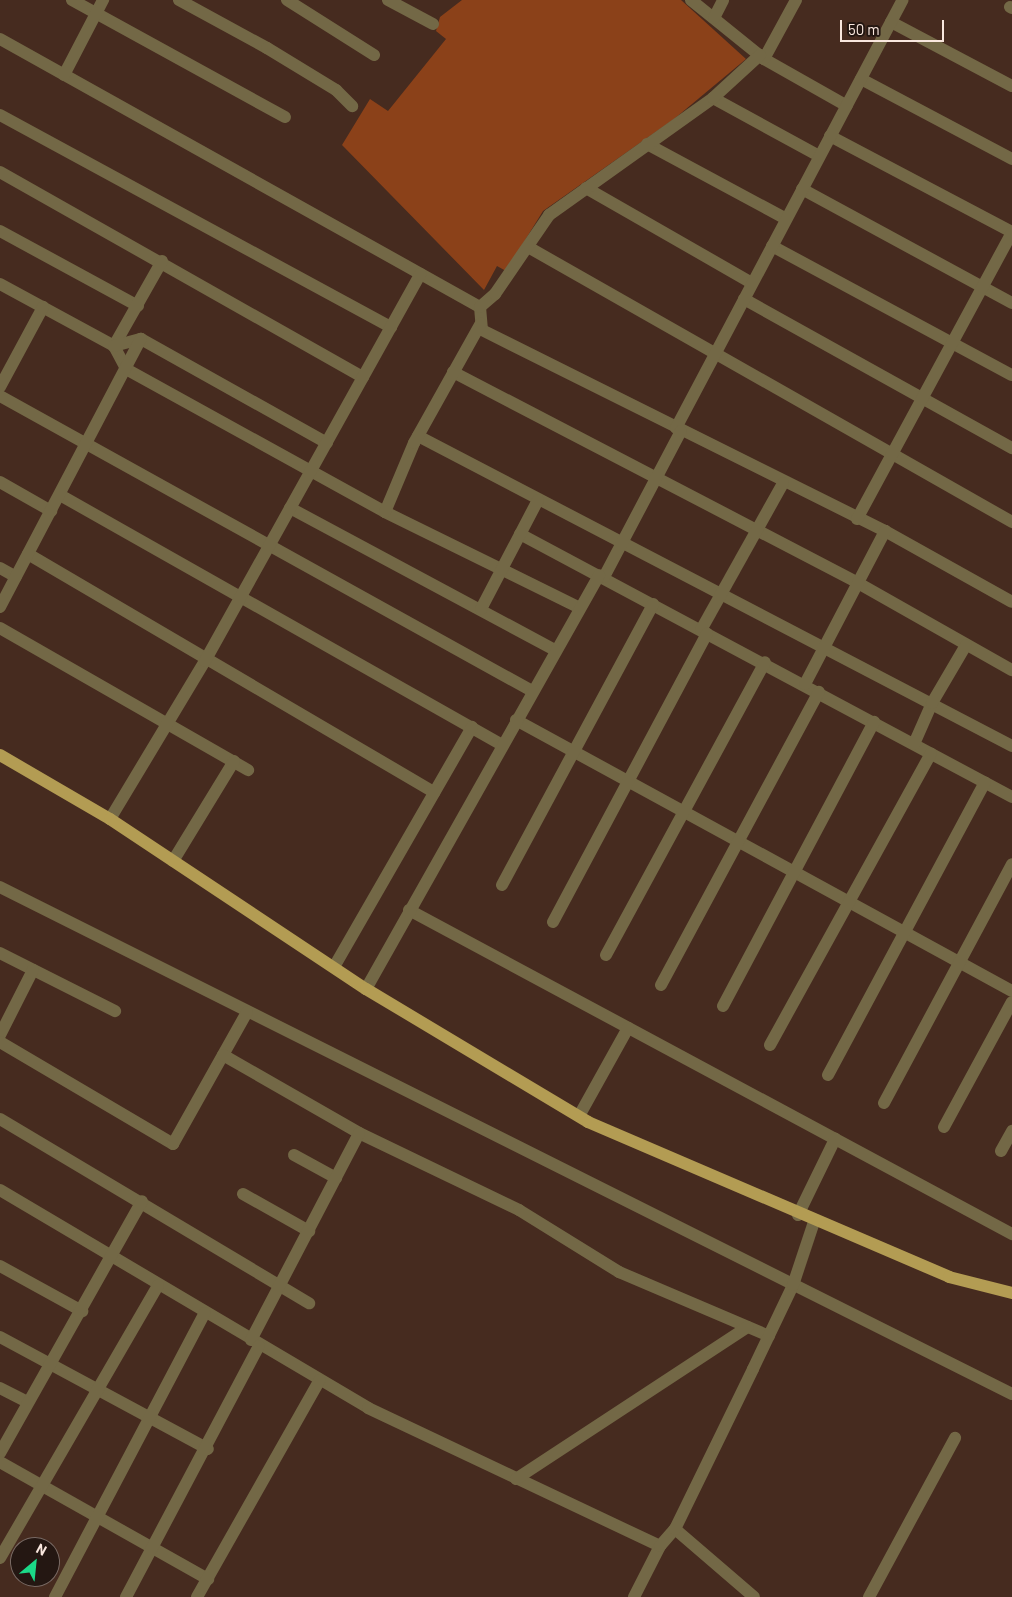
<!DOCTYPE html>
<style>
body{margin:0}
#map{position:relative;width:1012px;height:1597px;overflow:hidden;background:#462b1f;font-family:Barlow,sans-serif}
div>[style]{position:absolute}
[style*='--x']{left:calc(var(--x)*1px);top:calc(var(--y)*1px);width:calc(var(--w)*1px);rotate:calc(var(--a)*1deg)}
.green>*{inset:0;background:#8b4119}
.minor>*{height:12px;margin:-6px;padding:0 6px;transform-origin:6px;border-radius:6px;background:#736846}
.primary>*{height:12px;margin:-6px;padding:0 6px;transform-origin:6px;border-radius:6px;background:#b39c53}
span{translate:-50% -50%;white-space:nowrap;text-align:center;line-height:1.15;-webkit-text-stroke:5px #241712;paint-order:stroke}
.north{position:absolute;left:10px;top:1537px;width:50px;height:50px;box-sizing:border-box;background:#241712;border:1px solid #796a64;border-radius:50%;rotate:28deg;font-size:14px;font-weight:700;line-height:20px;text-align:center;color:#f9e7de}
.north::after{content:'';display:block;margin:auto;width:18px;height:22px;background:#1bd988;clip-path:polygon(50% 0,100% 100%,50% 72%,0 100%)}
.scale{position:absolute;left:840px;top:20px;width:104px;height:22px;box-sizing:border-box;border:2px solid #f9e7de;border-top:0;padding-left:6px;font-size:15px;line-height:18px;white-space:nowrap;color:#f9e7de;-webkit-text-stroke:4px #241712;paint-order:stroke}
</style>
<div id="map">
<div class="green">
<div style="clip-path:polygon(462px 0,681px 0,746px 59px,674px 119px,543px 211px,506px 271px,497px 266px,484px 290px,342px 145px,370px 99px,388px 111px,446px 39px,436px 31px,440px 17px)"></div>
</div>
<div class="minor">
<div style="--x:72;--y:0;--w:243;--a:28.8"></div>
<div style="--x:179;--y:0;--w:100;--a:28.6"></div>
<div style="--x:267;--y:48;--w:81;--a:31.3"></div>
<div style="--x:336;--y:90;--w:23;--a:45"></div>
<div style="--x:287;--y:0;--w:103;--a:32.3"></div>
<div style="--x:388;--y:0;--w:51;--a:28.1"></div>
<div style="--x:691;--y:0;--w:94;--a:38.9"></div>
<div style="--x:764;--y:59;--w:95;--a:29.5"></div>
<div style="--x:1010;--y:7;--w:2;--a:27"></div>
<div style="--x:714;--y:18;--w:20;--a:-63"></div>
<div style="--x:891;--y:22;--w:137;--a:27.9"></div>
<div style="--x:0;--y:39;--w:550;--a:29.18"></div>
<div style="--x:480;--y:307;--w:23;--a:85"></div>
<div style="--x:482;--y:330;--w:450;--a:26.5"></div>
<div style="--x:885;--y:531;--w:145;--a:29.2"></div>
<div style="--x:764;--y:59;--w:67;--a:-61.5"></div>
<div style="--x:64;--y:75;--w:85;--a:-62.5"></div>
<div style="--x:861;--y:79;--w:171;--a:27.9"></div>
<div style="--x:713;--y:98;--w:121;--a:28.7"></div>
<div style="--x:0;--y:115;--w:445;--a:28.5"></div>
<div style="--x:830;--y:136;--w:206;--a:27.8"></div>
<div style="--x:647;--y:144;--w:158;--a:28.3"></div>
<div style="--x:0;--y:172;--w:417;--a:29.5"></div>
<div style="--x:586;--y:188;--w:191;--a:29.8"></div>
<div style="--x:802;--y:189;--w:239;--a:28.5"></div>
<div style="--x:0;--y:231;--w:157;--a:28.5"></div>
<div style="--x:772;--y:246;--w:272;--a:28.3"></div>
<div style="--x:528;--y:247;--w:557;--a:29.6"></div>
<div style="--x:162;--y:261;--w:98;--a:119.5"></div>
<div style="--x:114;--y:346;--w:26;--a:62"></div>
<div style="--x:126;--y:369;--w:296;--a:28.9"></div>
<div style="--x:385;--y:512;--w:217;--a:26.2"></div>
<div style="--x:0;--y:284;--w:130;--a:28.5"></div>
<div style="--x:114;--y:346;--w:28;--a:-15"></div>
<div style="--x:141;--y:339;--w:213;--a:29.2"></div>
<div style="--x:744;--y:299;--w:307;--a:29.1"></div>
<div style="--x:480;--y:307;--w:20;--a:-41"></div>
<div style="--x:495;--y:294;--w:96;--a:-55.6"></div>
<div style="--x:549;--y:215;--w:201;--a:-35.5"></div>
<div style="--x:713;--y:98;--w:64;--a:-42.5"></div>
<div style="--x:453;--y:372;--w:457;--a:27.5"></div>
<div style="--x:858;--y:583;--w:177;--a:29.5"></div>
<div style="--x:0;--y:387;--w:91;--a:-61.7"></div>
<div style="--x:0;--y:396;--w:608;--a:29.01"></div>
<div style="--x:676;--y:428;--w:484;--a:-62.1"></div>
<div style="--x:418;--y:436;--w:670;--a:27.56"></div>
<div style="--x:0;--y:482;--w:59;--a:29.6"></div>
<div style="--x:60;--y:495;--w:508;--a:29.49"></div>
<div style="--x:290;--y:508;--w:301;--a:28.2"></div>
<div style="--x:385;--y:512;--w:75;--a:-67.2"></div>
<div style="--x:414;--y:443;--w:137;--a:-60.8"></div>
<div style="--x:857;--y:519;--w:326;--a:-61.6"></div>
<div style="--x:520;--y:534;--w:558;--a:28.13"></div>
<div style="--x:28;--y:554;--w:471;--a:30.4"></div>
<div style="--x:0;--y:568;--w:18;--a:29"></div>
<div style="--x:604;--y:577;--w:165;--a:-62.2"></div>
<div style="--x:0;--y:607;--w:303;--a:-62.3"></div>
<div style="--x:481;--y:609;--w:123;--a:-62.4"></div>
<div style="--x:0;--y:628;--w:286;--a:29.8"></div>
<div style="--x:701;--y:630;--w:168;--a:-60.8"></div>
<div style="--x:805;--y:684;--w:173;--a:-62.4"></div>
<div style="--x:516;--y:720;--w:565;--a:28.65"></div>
<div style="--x:914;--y:744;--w:45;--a:-66.3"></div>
<div style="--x:932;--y:703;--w:67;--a:-59.6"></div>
<div style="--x:110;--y:819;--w:184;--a:-59"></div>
<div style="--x:205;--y:661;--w:443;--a:-60.9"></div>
<div style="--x:173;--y:861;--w:117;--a:-58.6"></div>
<div style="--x:502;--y:885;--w:319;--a:-61.7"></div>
<div style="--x:0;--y:887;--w:1132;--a:26.61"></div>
<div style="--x:409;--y:910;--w:685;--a:28.25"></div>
<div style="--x:553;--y:922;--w:327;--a:-61.9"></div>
<div style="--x:0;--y:953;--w:129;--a:26.8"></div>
<div style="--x:606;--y:955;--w:333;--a:-61.5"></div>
<div style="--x:334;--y:967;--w:277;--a:-60.1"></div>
<div style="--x:661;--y:985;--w:333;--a:-61.7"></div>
<div style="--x:366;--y:989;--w:475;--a:-60.6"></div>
<div style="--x:723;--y:1006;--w:322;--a:-62"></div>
<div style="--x:0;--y:1035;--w:73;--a:-63.1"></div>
<div style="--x:0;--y:1042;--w:201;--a:30.5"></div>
<div style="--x:173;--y:1144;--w:151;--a:-60.7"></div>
<div style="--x:770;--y:1045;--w:333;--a:-61.1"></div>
<div style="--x:223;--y:1055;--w:157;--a:29.8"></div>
<div style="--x:359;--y:1133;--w:178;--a:25.7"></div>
<div style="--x:519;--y:1210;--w:118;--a:31.8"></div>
<div style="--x:619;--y:1272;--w:163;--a:23.1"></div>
<div style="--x:828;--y:1075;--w:332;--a:-61.8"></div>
<div style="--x:884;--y:1103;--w:271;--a:-61.8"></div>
<div style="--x:579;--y:1116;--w:101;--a:-60.9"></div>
<div style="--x:0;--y:1119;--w:360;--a:30.8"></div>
<div style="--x:944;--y:1127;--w:142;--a:-61.5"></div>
<div style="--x:1001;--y:1151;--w:23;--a:-61"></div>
<div style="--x:294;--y:1155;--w:48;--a:28.7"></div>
<div style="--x:0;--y:1190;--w:428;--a:30.6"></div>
<div style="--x:368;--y:1408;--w:323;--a:25.3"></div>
<div style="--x:243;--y:1194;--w:76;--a:29.3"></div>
<div style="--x:798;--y:1215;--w:85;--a:-64"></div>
<div style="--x:0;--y:1266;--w:94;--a:28.8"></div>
<div style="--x:0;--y:1337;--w:236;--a:28.3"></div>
<div style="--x:251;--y:1340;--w:233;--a:-62.4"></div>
<div style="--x:0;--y:1388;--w:30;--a:27"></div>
<div style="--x:0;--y:1453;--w:289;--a:-60.6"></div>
<div style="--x:0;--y:1462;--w:239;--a:29.4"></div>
<div style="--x:516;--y:1479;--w:277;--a:-33.3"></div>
<div style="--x:675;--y:1529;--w:104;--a:40.7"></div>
<div style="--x:0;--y:1558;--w:315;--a:-59.9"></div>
<div style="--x:55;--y:1597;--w:321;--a:-62.2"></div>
<div style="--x:126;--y:1597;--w:284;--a:-62.1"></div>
<div style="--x:197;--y:1597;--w:249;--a:-60.5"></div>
<div style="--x:634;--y:1597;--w:57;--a:-63"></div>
<div style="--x:660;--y:1546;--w:23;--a:-49"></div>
<div style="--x:675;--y:1529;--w:178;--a:-64"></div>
<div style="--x:753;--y:1369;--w:93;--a:-64.5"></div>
<div style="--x:793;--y:1285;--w:66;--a:-71.6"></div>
<div style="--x:869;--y:1597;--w:181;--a:-61.6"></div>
</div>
<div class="primary">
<div style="--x:0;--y:755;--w:127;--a:30.2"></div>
<div style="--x:110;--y:819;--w:307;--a:33.6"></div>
<div style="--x:366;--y:989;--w:259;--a:30.9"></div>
<div style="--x:588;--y:1122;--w:393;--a:23.2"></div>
<div style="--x:949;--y:1277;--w:65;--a:14.3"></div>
</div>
<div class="north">N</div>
<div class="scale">50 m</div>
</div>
